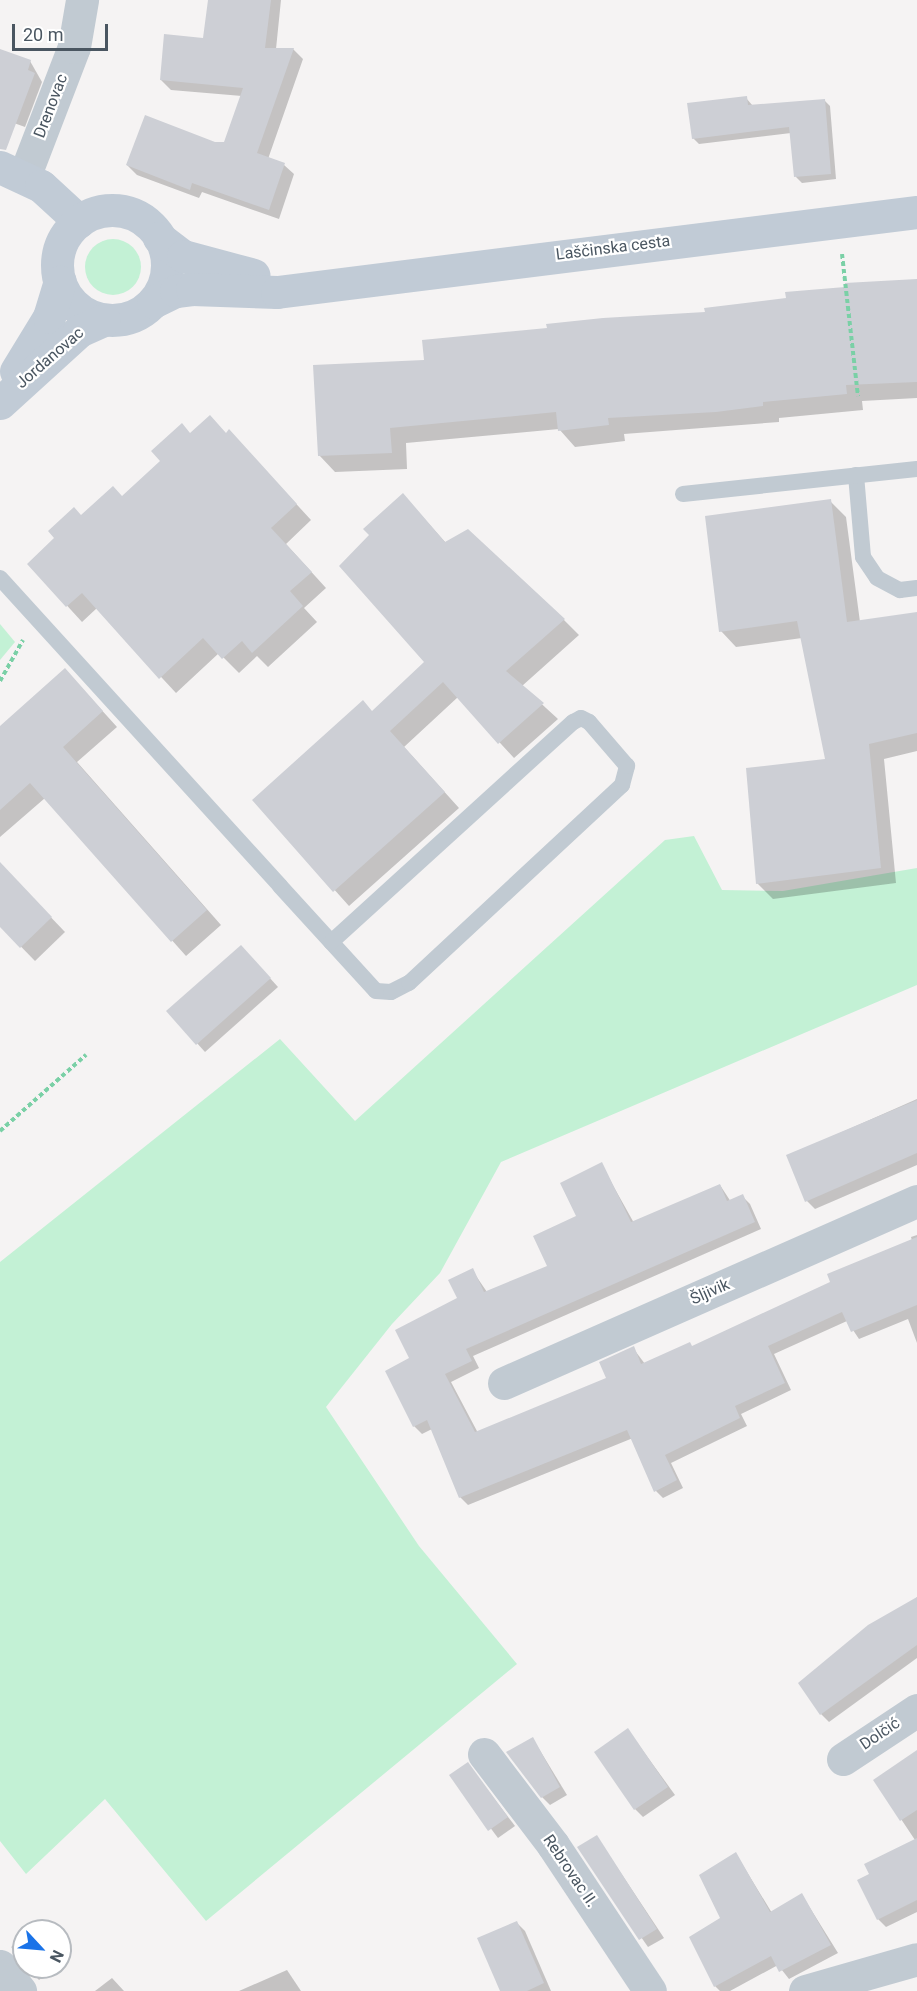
<!DOCTYPE html>
<meta charset="utf-8">
<style>
body{margin:0}
#map{position:relative;width:917px;height:1991px;overflow:hidden;background:#f5f3f3;font-family:Roboto,sans-serif}
div>[style]{position:absolute}
[style*='--x']{left:calc(var(--x)*1px);top:calc(var(--y)*1px);width:calc(var(--w)*1px);rotate:calc(var(--a)*1deg)}
.green>*{inset:0;background:#c3f1d5}
.round{border-radius:50%}
.shadow>*{inset:0;background:#0003}
.building>*{inset:0;background:#cdcfd5}
.path>*{height:4px;margin-top:-2px;transform-origin:0;background:repeating-linear-gradient(90deg,#7ad0a6 0 4.5px,transparent 0 7.5px)}
.lane>*{height:16px;margin:-8px;padding:0 8px;transform-origin:8px;border-radius:8px;background:#c1cad2}
.street>*{height:33px;margin:-16.5px;padding:0 16.5px;transform-origin:16.5px;border-radius:16.5px;background:#c1cad2}
.secondary>*{height:33px;margin:-16.5px;padding:0 16.5px;transform-origin:16.5px;border-radius:16.5px;background:#c1cbd6}
.secondary>.ring{margin:-16.5px;padding:0;box-sizing:content-box;background:none;border:33px solid #c1cbd6;border-radius:50%}
span{translate:-50% -50%;white-space:nowrap;text-align:center;line-height:1.15;-webkit-text-stroke:4.5px #fff;paint-order:stroke}
.street-label{font-size:16px;color:#4a5661}
.north{position:absolute;left:12px;top:1919px;width:60px;height:60px;box-sizing:border-box;background:#fff;border:2px solid #b7bbc0;border-radius:50%;rotate:116deg;font-size:16px;font-weight:700;line-height:24px;text-align:center;color:#4a5661}
.north::after{content:'';display:block;margin:auto;width:21px;height:27px;background:#1a73e8;clip-path:polygon(50% 0,100% 100%,50% 72%,0 100%)}
.scale{position:absolute;left:12px;top:24px;width:96px;height:27px;box-sizing:border-box;border:3px solid #4a5661;border-top:0;padding-left:8px;font-size:18px;line-height:21px;white-space:nowrap;color:#4a5661;-webkit-text-stroke:4px #fff;paint-order:stroke}
</style>
<div id="map">
<div class="green">
<div class="round" style="left:85px;top:239px;width:56px;height:56px"></div>
<div style="clip-path:polygon(0 624px,15px 642px,0 660px)"></div>
<div style="clip-path:polygon(694px 836px,722px 890px,783px 891px,917px 868px,917px 985px,501px 1162px,440px 1273px,392px 1324px,326px 1407px,419px 1546px,517px 1664px,206px 1921px,105px 1799px,26px 1874px,0 1841px,0 1262px,280px 1039px,355px 1121px,665px 840px)"></div>
</div>
<div class="shadow">
<div style="clip-path:polygon(209px 0,281px 0,276px 49px,293px 49px,303px 59px,268px 159px,284px 165px,294px 174px,279px 219px,202px 192px,199px 198px,137px 175px,127px 165px,225px 143px,242px 96px,171px 90px,161px 80px,204px 39px)"></div>
<div style="clip-path:polygon(0 50px,30px 61px,42px 82px,25px 127px,0 118px)"></div>
<div style="clip-path:polygon(746px 98px,753px 106px,824px 100px,830px 106px,836px 179px,802px 183px,796px 177px,791px 133px,699px 144px,693px 138px)"></div>
<div style="clip-path:polygon(917px 280px,917px 398px,862px 401px,863px 410px,779px 418px,779px 422px,624px 434px,625px 441px,575px 447px,559px 429px,406px 443px,407px 469px,335px 472px,319px 455px,426px 362px)"></div>
<div style="clip-path:polygon(191px 434px,226px 434px,244px 447px,311px 520px,286px 544px,326px 588px,304px 608px,317px 622px,268px 667px,257px 656px,239px 673px,219px 653px,176px 693px,97px 608px,82px 622px,29px 564px,82px 517px,122px 498px)"></div>
<div style="clip-path:polygon(403px 495px,446px 543px,564px 620px,579px 635px,522px 686px,558px 719px,514px 758px,458px 697px,404px 747px,459px 808px,349px 906px,254px 800px,373px 712px,426px 662px,371px 535px)"></div>
<div style="clip-path:polygon(830px 501px,846px 517px,860px 622px,917px 614px,917px 751px,884px 759px,896px 883px,773px 899px,757px 883px,827px 761px,802px 638px,736px 647px,721px 631px)"></div>
<div style="clip-path:polygon(79px 685px,117px 727px,77px 762px,221px 925px,186px 956px,45px 798px,0 837px,0 728px)"></div>
<div style="clip-path:polygon(0 864px,65px 932px,35px 961px,0 925px)"></div>
<div style="clip-path:polygon(249px 955px,278px 987px,205px 1052px,168px 1011px)"></div>
<div style="clip-path:polygon(917px 1099px,917px 1165px,815px 1209px,807px 1201px,788px 1156px)"></div>
<div style="clip-path:polygon(601px 1164px,634px 1223px,720px 1185px,731px 1202px,742px 1196px,750px 1204px,761px 1229px,473px 1356px,479px 1368px,451px 1382px,478px 1433px,608px 1379px,633px 1348px,645px 1364px,693px 1347px,832px 1283px,912px 1241px,911px 1237px,917px 1235px,917px 1343px,908px 1319px,859px 1339px,847px 1321px,774px 1354px,791px 1390px,741px 1414px,747px 1426px,671px 1463px,683px 1488px,663px 1498px,656px 1491px,633px 1438px,468px 1505px,460px 1497px,432px 1429px,422px 1434px,414px 1426px,411px 1359px,458px 1299px,472px 1270px,487px 1292px,549px 1266px,578px 1216px)"></div>
<div style="clip-path:polygon(917px 1597px,917px 1658px,829px 1722px,821px 1714px)"></div>
<div style="clip-path:polygon(628px 1730px,675px 1795px,643px 1817px,635px 1809px)"></div>
<div style="clip-path:polygon(533px 1739px,567px 1795px,550px 1805px,542px 1797px)"></div>
<div style="clip-path:polygon(917px 1752px,917px 1912px,886px 1927px,878px 1919px,915px 1840px,875px 1780px)"></div>
<div style="clip-path:polygon(468px 1764px,515px 1826px,498px 1838px,451px 1775px)"></div>
<div style="clip-path:polygon(597px 1837px,664px 1938px,648px 1947px,579px 1848px)"></div>
<div style="clip-path:polygon(736px 1854px,772px 1913px,802px 1895px,838px 1953px,789px 1979px,778px 1965px,730px 1991px,720px 1991px,715px 1986px,722px 1918px)"></div>
<div style="clip-path:polygon(517px 1923px,525px 1931px,551px 1991px,502px 1991px)"></div>
<div style="clip-path:polygon(41px 1927px,45px 1931px,35px 1931px)"></div>
<div style="clip-path:polygon(60px 1950px,67px 1960px,60px 1965px)"></div>
<div style="clip-path:polygon(27px 1967px,57px 1967px,39px 1980px)"></div>
<div style="clip-path:polygon(287px 1970px,301px 1991px,239px 1991px)"></div>
<div style="clip-path:polygon(112px 1978px,124px 1991px,95px 1991px)"></div>
</div>
<div class="building">
<div style="clip-path:polygon(208px 0,271px 0,265px 48px,294px 48px,257px 153px,285px 163px,269px 210px,192px 183px,190px 190px,126px 165px,145px 115px,215px 142px,224px 142px,243px 88px,160px 80px,164px 34px,203px 38px)"></div>
<div style="clip-path:polygon(0 49px,31px 60px,28px 70px,35px 73px,6px 150px,0 149px)"></div>
<div style="clip-path:polygon(747px 96px,748px 105px,825px 99px,831px 174px,794px 177px,789px 127px,692px 139px,687px 103px)"></div>
<div style="clip-path:polygon(917px 279px,917px 382px,846px 385px,847px 394px,763px 402px,763px 406px,716px 412px,608px 418px,609px 425px,558px 431px,556px 412px,390px 428px,392px 453px,318px 456px,313px 365px,424px 360px,422px 340px,547px 328px,546px 324px,603px 318px,705px 312px,704px 308px,786px 298px,785px 292px,845px 287px,845px 283px)"></div>
<div style="clip-path:polygon(210px 415px,226px 433px,229px 429px,297px 504px,271px 528px,312px 572px,290px 591px,303px 606px,252px 653px,242px 641px,222px 659px,203px 638px,159px 679px,82px 593px,66px 607px,27px 564px,54px 538px,48px 531px,74px 507px,81px 515px,113px 486px,122px 496px,160px 461px,151px 451px,182px 423px,190px 433px)"></div>
<div style="clip-path:polygon(403px 493px,445px 542px,468px 529px,565px 619px,506px 671px,544px 703px,498px 744px,443px 682px,390px 731px,445px 792px,333px 892px,252px 800px,363px 700px,372px 711px,424px 662px,339px 566px,369px 535px,363px 529px)"></div>
<div style="clip-path:polygon(831px 499px,847px 622px,917px 612px,917px 733px,869px 744px,881px 868px,756px 884px,746px 768px,825px 759px,797px 621px,719px 632px,705px 516px)"></div>
<div style="clip-path:polygon(65px 668px,103px 711px,63px 747px,207px 910px,171px 942px,30px 783px,0 810px,0 726px)"></div>
<div style="clip-path:polygon(0 862px,52px 917px,20px 948px,0 927px)"></div>
<div style="clip-path:polygon(241px 945px,271px 978px,196px 1045px,166px 1011px)"></div>
<div style="clip-path:polygon(917px 1100px,917px 1153px,805px 1202px,786px 1155px)"></div>
<div style="clip-path:polygon(602px 1162px,631px 1222px,720px 1184px,727px 1201px,743px 1194px,755px 1222px,466px 1349px,472px 1361px,445px 1374px,475px 1432px,606px 1378px,599px 1362px,634px 1346px,641px 1364px,690px 1342px,692px 1346px,830px 1282px,827px 1274px,917px 1237px,917px 1305px,851px 1332px,842px 1312px,768px 1346px,785px 1383px,735px 1406px,740px 1418px,665px 1455px,677px 1480px,654px 1492px,627px 1430px,459px 1498px,427px 1420px,413px 1427px,385px 1371px,409px 1358px,395px 1330px,457px 1298px,448px 1280px,473px 1268px,484px 1292px,547px 1266px,533px 1236px,576px 1216px,560px 1183px)"></div>
<div style="clip-path:polygon(917px 1597px,917px 1645px,820px 1715px,798px 1683px,868px 1625px)"></div>
<div style="clip-path:polygon(628px 1728px,668px 1787px,634px 1810px,594px 1752px)"></div>
<div style="clip-path:polygon(533px 1737px,560px 1787px,541px 1798px,506px 1752px)"></div>
<div style="clip-path:polygon(917px 1750px,917px 1810px,900px 1821px,873px 1780px)"></div>
<div style="clip-path:polygon(468px 1762px,508px 1817px,488px 1831px,449px 1775px)"></div>
<div style="clip-path:polygon(597px 1835px,657px 1929px,639px 1940px,577px 1847px)"></div>
<div style="clip-path:polygon(917px 1838px,917px 1900px,877px 1920px,857px 1880px,869px 1874px,864px 1864px)"></div>
<div style="clip-path:polygon(736px 1852px,770px 1912px,802px 1893px,831px 1945px,779px 1972px,771px 1956px,714px 1987px,689px 1937px,720px 1918px,699px 1875px)"></div>
<div style="clip-path:polygon(517px 1921px,544px 1983px,527px 1991px,500px 1991px,477px 1938px)"></div>
<div style="clip-path:polygon(24px 1937px,24px 1965px,11px 1947px)"></div>
</div>
<div class="path">
<div style="--x:842;--y:254;--w:143;--a:83.6"></div>
<div style="--x:0;--y:681;--w:47;--a:-60.7"></div>
<div style="--x:0;--y:1131;--w:115;--a:-41.5"></div>
</div>
<div class="lane">
<div style="--x:856;--y:475;--w:82;--a:85.1"></div>
<div style="--x:863;--y:557;--w:25;--a:56"></div>
<div style="--x:877;--y:578;--w:26;--a:28"></div>
<div style="--x:900;--y:590;--w:17;--a:-7"></div>
<div style="--x:683;--y:494;--w:235;--a:-6.1"></div>
<div style="--x:0;--y:578;--w:416;--a:47.7"></div>
<div style="--x:280;--y:886;--w:142;--a:47.6"></div>
<div style="--x:376;--y:991;--w:15;--a:4"></div>
<div style="--x:391;--y:992;--w:20;--a:-27"></div>
<div style="--x:409;--y:983;--w:291;--a:-42.9"></div>
<div style="--x:622;--y:785;--w:20;--a:-75"></div>
<div style="--x:627;--y:766;--w:58;--a:-130.8"></div>
<div style="--x:589;--y:722;--w:9;--a:-153"></div>
<div style="--x:581;--y:718;--w:9;--a:153"></div>
<div style="--x:573;--y:722;--w:327;--a:137.7"></div>
</div>
<div class="street">
<div style="--x:24;--y:177;--w:139;--a:-69"></div>
<div style="--x:74;--y:47;--w:48;--a:-80.3"></div>
<div style="--x:504;--y:1383;--w:451;--a:-23.8"></div>
<div style="--x:484;--y:1754;--w:114;--a:52.8"></div>
<div style="--x:553;--y:1845;--w:175;--a:56.4"></div>
<div style="--x:843;--y:1759;--w:89;--a:-33.5"></div>
<div style="--x:0;--y:1966;--w:32;--a:51"></div>
<div style="--x:805;--y:1991;--w:116;--a:-15.9"></div>
</div>
<div class="secondary">
<div style="--x:0;--y:167;--w:45;--a:24.9"></div>
<div style="--x:41;--y:186;--w:52;--a:42.6"></div>
<div class="ring" style="left:57px;top:210px;width:77px;height:77px"></div>
<div style="--x:159;--y:238;--w:30;--a:37"></div>
<div style="--x:183;--y:256;--w:73;--a:15"></div>
<div style="--x:153;--y:302;--w:25;--a:-26"></div>
<div style="--x:176;--y:291;--w:16;--a:-7"></div>
<div style="--x:192;--y:289;--w:85;--a:2"></div>
<div style="--x:277;--y:292;--w:645;--a:-7.13"></div>
<div style="--x:16;--y:371;--w:63;--a:-58.6"></div>
<div style="--x:49;--y:317;--w:37;--a:-73"></div>
<div style="--x:0;--y:403;--w:107;--a:-42.3"></div>
<div style="--x:79;--y:331;--w:27;--a:-24"></div>
</div>
<div class="street-label">
<span style="left:51px;top:106px;rotate:-69deg">Drenovac</span>
<span style="left:613px;top:248px;rotate:-7deg">Laščinska cesta</span>
<span style="left:50px;top:358px;rotate:-41deg">Jordanovac</span>
<span style="left:710px;top:1292px;rotate:-24deg">Šljivik</span>
<span style="left:880px;top:1734px;rotate:-34deg">Dolčić</span>
<span style="left:570px;top:1871px;rotate:56deg">Rebrovac II.</span>
</div>
<div class="north">N</div>
<div class="scale">20 m</div>
</div>
